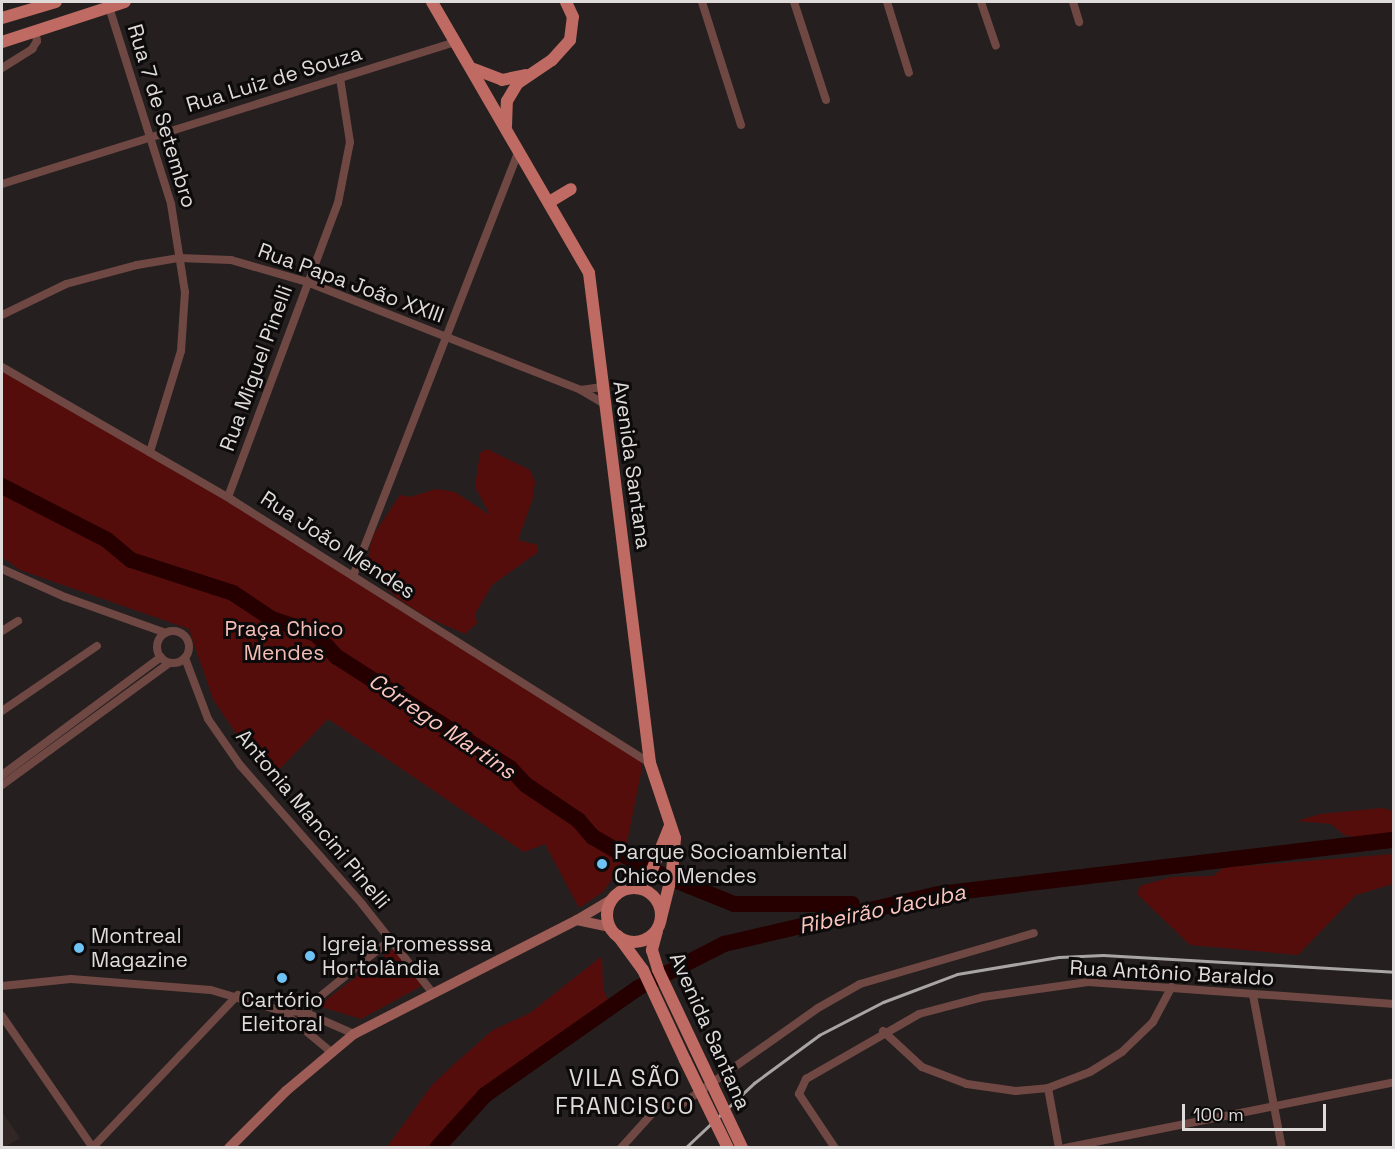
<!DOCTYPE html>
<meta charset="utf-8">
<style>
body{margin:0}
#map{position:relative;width:1395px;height:1149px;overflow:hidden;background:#25201f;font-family:"Space Grotesk",sans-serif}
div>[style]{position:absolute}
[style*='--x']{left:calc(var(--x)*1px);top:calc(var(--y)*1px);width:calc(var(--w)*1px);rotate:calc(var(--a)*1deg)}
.built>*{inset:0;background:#332726}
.green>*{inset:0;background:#550d0c}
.river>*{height:16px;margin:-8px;padding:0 8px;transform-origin:8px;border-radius:8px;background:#260000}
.street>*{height:8px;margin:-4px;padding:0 4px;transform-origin:4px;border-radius:4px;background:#704843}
.street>.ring{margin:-4px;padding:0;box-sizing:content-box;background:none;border:8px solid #704843;border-radius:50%}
.secondary>*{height:10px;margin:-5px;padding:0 5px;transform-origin:5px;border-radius:5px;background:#9d5c55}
.primary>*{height:12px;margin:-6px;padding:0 6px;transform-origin:6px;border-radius:6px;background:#bf6b63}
.primary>.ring{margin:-6px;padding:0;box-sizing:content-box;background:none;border:12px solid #bf6b63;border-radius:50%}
.rail>*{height:3px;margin:-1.5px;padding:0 1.5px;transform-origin:1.5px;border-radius:1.5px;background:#a8a5a4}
.primary-bridge>*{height:12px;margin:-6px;padding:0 6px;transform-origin:6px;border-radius:6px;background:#bf6b63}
.dots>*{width:16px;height:16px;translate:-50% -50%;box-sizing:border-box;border:3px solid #0c0a0a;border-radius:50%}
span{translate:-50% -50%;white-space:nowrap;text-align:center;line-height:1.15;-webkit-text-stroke:6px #0c0a0a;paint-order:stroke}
.street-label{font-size:21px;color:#dedbda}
.park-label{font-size:21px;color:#f4beb7}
.poi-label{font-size:21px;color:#dedbda}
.left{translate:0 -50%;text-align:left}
.water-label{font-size:22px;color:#fcc6bf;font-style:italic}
.quarter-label{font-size:24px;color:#dedbda;letter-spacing:1.5px}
.frame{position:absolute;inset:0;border:3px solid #dedbda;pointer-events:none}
.scale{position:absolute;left:1182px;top:1104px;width:144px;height:27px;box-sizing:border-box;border:3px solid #dedbda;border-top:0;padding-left:8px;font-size:18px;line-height:21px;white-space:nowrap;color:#dedbda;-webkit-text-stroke:4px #0c0a0a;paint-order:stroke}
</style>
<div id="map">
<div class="built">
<div style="clip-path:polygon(2px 1112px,20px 1138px,5px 1147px,2px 1147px)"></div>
</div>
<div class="green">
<div style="clip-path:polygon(2px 370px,192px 479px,640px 759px,642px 768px,626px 848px,619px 869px,603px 892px,579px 908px,545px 844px,524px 852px,328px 719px,274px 775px,264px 776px,213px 699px,189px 629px,20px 570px,2px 557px)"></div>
<div style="clip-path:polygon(487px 449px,530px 470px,535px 482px,533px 498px,518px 540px,538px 545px,538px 552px,492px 585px,475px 614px,477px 623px,465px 634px,426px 617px,397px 598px,376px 579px,368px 564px,369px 550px,374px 534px,400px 495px,410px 497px,436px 489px,455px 492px,490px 515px,475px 487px,480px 453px)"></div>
<div style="clip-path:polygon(1382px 808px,1393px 811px,1393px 834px,1368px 839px,1344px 835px,1331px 824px,1297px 821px,1320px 814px)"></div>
<div style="clip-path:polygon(1393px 854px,1393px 884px,1356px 895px,1298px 955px,1190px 945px,1137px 894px,1140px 886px,1171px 877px,1213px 876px,1231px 862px,1244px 866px)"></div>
<div style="clip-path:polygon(394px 948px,425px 984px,361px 1019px,318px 1006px)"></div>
<div style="clip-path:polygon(602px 956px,603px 988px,608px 1001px,479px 1094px,429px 1147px,387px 1147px,432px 1085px,453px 1065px,493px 1030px,530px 1013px)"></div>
</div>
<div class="river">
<div style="--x:2;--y:486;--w:118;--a:27.2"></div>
<div style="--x:107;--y:540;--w:31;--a:40"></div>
<div style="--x:131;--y:560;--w:107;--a:17.9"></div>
<div style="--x:233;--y:593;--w:47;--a:33.7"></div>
<div style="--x:272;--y:619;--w:46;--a:18.8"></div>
<div style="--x:316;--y:634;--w:31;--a:48"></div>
<div style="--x:337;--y:657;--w:206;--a:32.7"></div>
<div style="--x:510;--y:768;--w:23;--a:47"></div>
<div style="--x:526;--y:785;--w:63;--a:33.9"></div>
<div style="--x:578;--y:820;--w:23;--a:49"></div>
<div style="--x:593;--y:837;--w:66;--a:30.1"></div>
<div style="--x:650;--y:870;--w:91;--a:22"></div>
<div style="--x:734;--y:904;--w:118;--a:0"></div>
<div style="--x:437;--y:1148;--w:72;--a:-47.8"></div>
<div style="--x:485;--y:1095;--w:187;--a:-35"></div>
<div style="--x:638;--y:988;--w:97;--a:-27.1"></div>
<div style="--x:724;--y:944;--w:221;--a:-13.1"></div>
<div style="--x:939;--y:894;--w:458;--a:-6.8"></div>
</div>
<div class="street">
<div style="--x:702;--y:2;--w:129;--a:72.4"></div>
<div style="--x:794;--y:2;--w:103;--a:71.9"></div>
<div style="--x:887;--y:2;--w:74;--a:72.8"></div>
<div style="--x:981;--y:2;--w:46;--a:71.2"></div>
<div style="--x:1073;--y:2;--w:21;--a:73"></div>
<div style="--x:109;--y:7;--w:207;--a:72.5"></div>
<div style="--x:171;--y:204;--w:89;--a:81"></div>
<div style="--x:185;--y:292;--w:59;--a:93.9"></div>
<div style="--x:181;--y:351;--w:106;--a:107.1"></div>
<div style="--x:2;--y:68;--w:36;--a:-32"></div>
<div style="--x:32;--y:49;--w:9;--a:-58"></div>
<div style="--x:37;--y:41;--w:11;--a:-100"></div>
<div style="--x:2;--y:184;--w:475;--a:-17.4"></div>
<div style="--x:2;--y:315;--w:71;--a:-25.8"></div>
<div style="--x:66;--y:284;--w:73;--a:-15"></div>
<div style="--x:137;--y:265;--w:43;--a:-9.5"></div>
<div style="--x:179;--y:258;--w:52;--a:2.2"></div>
<div style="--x:231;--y:260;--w:79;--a:16.1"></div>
<div style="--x:307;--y:282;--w:295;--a:21.5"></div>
<div style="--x:581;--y:390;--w:26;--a:31"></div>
<div style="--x:2;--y:367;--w:266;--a:30"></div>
<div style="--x:232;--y:500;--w:494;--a:32.2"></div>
<div style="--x:581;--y:390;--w:21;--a:-8"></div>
<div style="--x:228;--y:497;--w:314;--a:-69.5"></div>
<div style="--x:338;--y:203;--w:62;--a:-78.9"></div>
<div style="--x:350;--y:142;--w:65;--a:-98.9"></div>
<div style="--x:2;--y:569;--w:69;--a:24"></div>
<div style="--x:65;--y:597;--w:107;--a:19.6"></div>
<div style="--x:353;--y:576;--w:457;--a:-68.7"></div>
<div class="ring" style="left:157px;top:631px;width:24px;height:24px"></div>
<div style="--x:2;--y:631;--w:19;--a:-32"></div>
<div style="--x:185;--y:658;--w:65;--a:69.3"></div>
<div style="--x:208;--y:719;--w:56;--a:55.2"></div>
<div style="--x:240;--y:765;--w:185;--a:48.7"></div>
<div style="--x:362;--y:904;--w:112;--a:51.5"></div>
<div style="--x:2;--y:711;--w:115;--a:-34.4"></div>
<div style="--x:2;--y:775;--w:198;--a:-36.6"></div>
<div style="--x:2;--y:785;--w:207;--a:-36.1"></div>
<div style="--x:2;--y:986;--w:69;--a:-5.8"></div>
<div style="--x:71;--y:979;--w:140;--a:4.5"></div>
<div style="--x:211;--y:990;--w:74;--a:16.5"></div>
<div style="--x:282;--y:1011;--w:64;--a:39.9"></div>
<div style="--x:1253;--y:995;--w:156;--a:79.3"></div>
<div style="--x:284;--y:1011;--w:20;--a:3"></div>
<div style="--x:304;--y:1012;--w:55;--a:23.7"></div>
<div style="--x:2;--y:1016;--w:160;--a:55.4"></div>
<div style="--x:299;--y:1021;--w:22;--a:-54"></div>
<div style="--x:312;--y:1003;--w:100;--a:-38.9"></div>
<div style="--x:883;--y:1031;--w:53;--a:42.7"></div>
<div style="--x:922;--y:1067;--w:48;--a:20.7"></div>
<div style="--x:967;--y:1084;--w:49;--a:8.3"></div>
<div style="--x:1015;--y:1091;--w:33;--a:-5"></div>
<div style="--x:1048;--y:1088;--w:45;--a:-20.9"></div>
<div style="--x:1090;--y:1072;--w:38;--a:-32"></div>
<div style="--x:1122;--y:1052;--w:43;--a:-44.1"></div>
<div style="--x:1153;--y:1022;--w:40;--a:-62"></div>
<div style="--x:1048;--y:1088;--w:61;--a:79.6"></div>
<div style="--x:93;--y:1147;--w:210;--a:-46.4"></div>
<div style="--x:621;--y:1148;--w:55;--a:-47.9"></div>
<div style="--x:658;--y:1107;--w:24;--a:-7"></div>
<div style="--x:682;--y:1104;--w:166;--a:-35.2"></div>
<div style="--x:818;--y:1008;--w:48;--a:-29.7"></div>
<div style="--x:860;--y:984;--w:181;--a:-16.3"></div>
<div style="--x:835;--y:1148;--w:65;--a:-123.7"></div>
<div style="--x:799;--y:1094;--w:17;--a:-65"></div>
<div style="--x:806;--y:1079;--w:130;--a:-29.9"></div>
<div style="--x:919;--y:1014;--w:66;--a:-14.9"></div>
<div style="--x:983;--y:997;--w:106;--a:-8.1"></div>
<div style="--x:1088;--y:982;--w:307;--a:4.1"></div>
<div style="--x:1065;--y:1148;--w:336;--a:-11.3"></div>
</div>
<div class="secondary">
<div style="--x:577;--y:920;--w:34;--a:12"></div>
<div style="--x:229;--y:1148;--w:81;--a:-45"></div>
<div style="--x:286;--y:1091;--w:89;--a:-40"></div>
<div style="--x:354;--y:1034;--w:250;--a:-27.1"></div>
<div style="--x:577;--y:920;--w:43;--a:-30.7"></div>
</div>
<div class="primary">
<div style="--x:432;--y:2;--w:313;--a:59.9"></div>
<div style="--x:589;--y:273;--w:494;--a:82.9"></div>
<div style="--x:650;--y:763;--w:79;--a:71.6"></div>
<div style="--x:675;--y:838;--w:36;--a:95"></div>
<div style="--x:672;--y:874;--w:45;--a:104"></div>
<div style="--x:2;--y:18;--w:56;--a:-16.5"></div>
<div style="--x:2;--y:42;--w:129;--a:-18"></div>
<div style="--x:474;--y:69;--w:30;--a:21"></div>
<div style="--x:502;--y:80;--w:24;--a:-12"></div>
<div style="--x:506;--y:126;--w:25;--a:-88"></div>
<div style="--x:507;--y:101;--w:21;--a:-59"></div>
<div style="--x:518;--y:83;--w:41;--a:-34.1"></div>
<div style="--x:552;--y:60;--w:27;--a:-48"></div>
<div style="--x:570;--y:40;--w:23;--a:-83"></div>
<div style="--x:573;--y:17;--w:17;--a:-115"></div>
<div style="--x:551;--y:201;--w:23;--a:-31"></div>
<div style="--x:632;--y:888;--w:27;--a:-42"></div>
<div style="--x:652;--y:870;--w:48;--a:-67.8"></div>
<div class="ring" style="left:607px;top:888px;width:42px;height:42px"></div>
<div style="--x:657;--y:931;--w:20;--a:105"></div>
<div style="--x:652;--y:950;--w:21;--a:73"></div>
<div style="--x:618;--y:936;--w:42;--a:53.7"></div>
<div style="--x:643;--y:970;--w:99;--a:65"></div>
</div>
<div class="rail">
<div style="--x:685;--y:1148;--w:95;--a:-43.3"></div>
<div style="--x:754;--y:1083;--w:81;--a:-36.4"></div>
<div style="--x:819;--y:1035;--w:72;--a:-27.3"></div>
<div style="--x:883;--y:1002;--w:79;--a:-20.7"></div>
<div style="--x:957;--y:974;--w:103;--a:-9.5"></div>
<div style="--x:1059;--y:957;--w:44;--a:-2.6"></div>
<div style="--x:1103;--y:955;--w:291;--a:3.3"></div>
</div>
<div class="primary-bridge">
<div style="--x:658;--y:970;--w:197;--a:64.7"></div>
<div style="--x:685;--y:1060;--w:98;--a:64"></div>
</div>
<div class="dots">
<div style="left:602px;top:864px;background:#6fc2f4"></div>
<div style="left:79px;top:948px;background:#6fc2f4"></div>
<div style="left:310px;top:956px;background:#6fc2f4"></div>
<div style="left:282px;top:978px;background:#6fc2f4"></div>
</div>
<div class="street-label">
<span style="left:274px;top:79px;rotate:-17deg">Rua Luiz de Souza</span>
<span style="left:162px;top:116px;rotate:73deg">Rua 7 de Setembro</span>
<span style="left:351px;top:283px;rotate:20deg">Rua Papa João XXIII</span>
<span style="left:256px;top:368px;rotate:-70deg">Rua Miguel Pinelli</span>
<span style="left:632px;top:465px;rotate:82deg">Avenida Santana</span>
<span style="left:338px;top:545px;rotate:33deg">Rua João Mendes</span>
<span style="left:313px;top:819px;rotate:50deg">Antonia Mancini Pinelli</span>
<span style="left:1172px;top:973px;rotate:3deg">Rua Antônio Baraldo</span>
<span style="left:710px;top:1031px;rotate:66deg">Avenida Santana</span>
</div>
<div class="park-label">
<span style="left:284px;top:641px">Praça Chico<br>Mendes</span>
</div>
<div class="poi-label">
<span class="left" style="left:614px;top:864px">Parque Socioambiental<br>Chico Mendes</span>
<span class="left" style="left:91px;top:948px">Montreal<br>Magazine</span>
<span class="left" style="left:322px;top:956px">Igreja Promesssa<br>Hortolândia</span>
<span style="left:282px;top:1012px">Cartório<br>Eleitoral</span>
</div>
<div class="water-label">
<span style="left:442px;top:726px;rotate:34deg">Córrego Martins</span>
<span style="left:882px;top:909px;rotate:-12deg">Ribeirão Jacuba</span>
</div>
<div class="quarter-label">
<span style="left:625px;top:1092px">VILA SÃO<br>FRANCISCO</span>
</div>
<div class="frame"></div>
<div class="scale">100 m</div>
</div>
